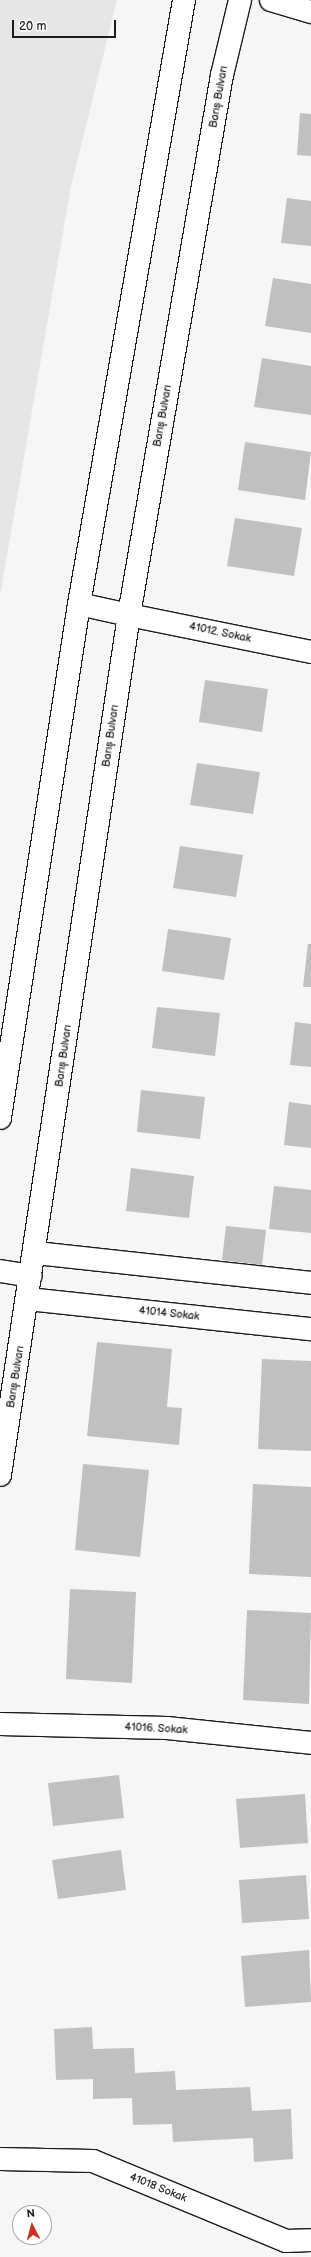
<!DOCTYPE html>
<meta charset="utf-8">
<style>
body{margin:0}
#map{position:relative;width:311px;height:2257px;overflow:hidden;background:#f6f6f6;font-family:"Balsamiq Sans",sans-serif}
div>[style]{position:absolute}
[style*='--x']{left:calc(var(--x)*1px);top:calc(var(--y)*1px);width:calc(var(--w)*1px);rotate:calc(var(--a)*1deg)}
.built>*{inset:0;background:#e6e6e6}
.building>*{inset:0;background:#c0c0c0}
.roads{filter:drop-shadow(1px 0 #1c1c1c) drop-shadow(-1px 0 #1c1c1c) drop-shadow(0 1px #1c1c1c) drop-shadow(0 -1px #1c1c1c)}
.minor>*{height:22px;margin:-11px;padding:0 11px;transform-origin:11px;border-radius:11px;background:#fff}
.tertiary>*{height:22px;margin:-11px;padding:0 11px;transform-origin:11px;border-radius:11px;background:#fff}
.secondary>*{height:22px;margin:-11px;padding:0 11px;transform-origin:11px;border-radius:11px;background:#fff}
span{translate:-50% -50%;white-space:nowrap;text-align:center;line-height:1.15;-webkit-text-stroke:4px #fff;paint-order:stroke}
.street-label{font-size:11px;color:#1c1c1c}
.north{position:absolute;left:12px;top:2205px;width:40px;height:40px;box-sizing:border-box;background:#fff;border:1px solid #a4a4a4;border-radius:50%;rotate:354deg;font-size:11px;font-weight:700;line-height:16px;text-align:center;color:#1c1c1c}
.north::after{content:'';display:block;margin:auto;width:14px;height:18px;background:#c8321e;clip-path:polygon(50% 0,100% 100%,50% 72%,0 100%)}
.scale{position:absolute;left:12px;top:20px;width:104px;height:18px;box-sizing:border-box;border:2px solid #1c1c1c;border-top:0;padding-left:5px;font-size:12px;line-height:14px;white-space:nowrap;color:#1c1c1c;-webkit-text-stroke:3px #fff;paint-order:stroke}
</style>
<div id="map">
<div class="built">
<div style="clip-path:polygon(0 0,117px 0,71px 186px,0 596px)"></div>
</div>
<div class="building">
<div style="clip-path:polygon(300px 113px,311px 114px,311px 156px,297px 155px)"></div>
<div style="clip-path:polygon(287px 198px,311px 201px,311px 246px,281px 243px)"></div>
<div style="clip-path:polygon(273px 278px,311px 284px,311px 333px,265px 326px)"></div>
<div style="clip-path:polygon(262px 358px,311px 366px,311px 415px,254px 407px)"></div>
<div style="clip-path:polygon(245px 442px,311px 452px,305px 500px,238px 490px)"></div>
<div style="clip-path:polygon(235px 518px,302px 528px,294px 576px,227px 566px)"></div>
<div style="clip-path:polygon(205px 680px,268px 689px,262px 732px,199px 722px)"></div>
<div style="clip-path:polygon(197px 763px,260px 772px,253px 814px,190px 805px)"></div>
<div style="clip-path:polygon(180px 846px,243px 855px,236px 897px,173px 888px)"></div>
<div style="clip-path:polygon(168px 929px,231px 938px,224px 980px,162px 971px)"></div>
<div style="clip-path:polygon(308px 944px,311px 944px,311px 987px,303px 987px)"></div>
<div style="clip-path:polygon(157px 1007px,220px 1013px,215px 1056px,152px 1048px)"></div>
<div style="clip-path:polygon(295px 1022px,311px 1024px,311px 1067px,290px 1065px)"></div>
<div style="clip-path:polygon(141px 1090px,205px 1097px,200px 1139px,137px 1132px)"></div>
<div style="clip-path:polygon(289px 1102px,311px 1105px,311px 1148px,284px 1145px)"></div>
<div style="clip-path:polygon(131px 1168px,194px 1176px,189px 1218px,126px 1211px)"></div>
<div style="clip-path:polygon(274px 1186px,311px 1190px,311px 1233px,269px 1229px)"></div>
<div style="clip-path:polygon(226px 1226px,266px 1230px,262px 1265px,222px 1260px)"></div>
<div style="clip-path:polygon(97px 1342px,172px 1349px,167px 1407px,182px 1408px,179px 1445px,87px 1436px)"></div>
<div style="clip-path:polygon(262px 1359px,311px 1361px,311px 1451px,258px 1449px)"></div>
<div style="clip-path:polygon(83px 1464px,149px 1470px,140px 1557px,75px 1550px)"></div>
<div style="clip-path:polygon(253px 1484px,311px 1487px,311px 1577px,249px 1574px)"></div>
<div style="clip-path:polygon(70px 1589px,136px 1592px,132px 1683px,66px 1679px)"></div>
<div style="clip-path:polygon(247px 1610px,311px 1613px,309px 1704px,243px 1700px)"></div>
<div style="clip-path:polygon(119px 1775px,124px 1818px,53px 1826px,48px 1783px)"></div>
<div style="clip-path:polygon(305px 1794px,308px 1843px,240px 1848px,236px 1799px)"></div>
<div style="clip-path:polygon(121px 1850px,126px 1890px,58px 1899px,52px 1860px)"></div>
<div style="clip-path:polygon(306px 1875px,309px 1919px,242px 1923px,239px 1880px)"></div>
<div style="clip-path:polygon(309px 1950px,311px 2002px,245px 2007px,241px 1956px)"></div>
<div style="clip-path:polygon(92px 2027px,93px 2049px,134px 2048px,135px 2073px,175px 2071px,176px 2090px,250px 2087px,252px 2111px,291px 2109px,293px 2159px,254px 2162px,253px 2138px,173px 2142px,172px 2124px,133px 2125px,132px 2098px,93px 2099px,93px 2079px,56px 2080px,54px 2029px)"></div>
</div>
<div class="roads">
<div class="minor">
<div style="--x:271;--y:0;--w:42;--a:16.7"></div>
<div style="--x:129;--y:615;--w:186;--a:11.5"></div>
<div style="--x:0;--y:1724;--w:167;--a:1.4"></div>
<div style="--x:167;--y:1728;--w:145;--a:5.9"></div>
</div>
<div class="tertiary">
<div style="--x:36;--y:1253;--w:277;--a:6.2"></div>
<div style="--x:28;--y:1299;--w:285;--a:6.1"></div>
<div style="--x:0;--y:2159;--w:93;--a:1.2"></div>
<div style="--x:93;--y:2161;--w:209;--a:22.5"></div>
<div style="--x:286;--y:2241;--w:25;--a:-2"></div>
</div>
<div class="secondary">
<div style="--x:79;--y:604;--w:51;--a:12.4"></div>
<div style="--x:0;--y:1118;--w:520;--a:-81.26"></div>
<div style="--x:79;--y:604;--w:613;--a:-80.14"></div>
<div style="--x:0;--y:1271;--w:31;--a:9"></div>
<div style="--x:0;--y:1475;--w:870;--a:-81.47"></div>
<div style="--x:129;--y:615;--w:548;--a:-80.23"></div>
<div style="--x:222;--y:75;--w:77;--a:-76.5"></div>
</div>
</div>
<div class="street-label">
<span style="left:219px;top:97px;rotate:-80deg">Barış Bulvarı</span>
<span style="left:163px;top:416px;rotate:-80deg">Barış Bulvarı</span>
<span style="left:220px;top:633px;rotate:12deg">41012. Sokak</span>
<span style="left:111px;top:736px;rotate:-82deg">Barış Bulvarı</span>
<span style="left:64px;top:1056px;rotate:-82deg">Barış Bulvarı</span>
<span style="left:169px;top:1314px;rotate:6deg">41014 Sokak</span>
<span style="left:16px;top:1377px;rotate:-81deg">Barış Bulvarı</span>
<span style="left:156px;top:1729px;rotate:3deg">41016. Sokak</span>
<span style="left:158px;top:2188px;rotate:22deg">41018 Sokak</span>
</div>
<div class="north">N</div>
<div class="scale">20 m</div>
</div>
